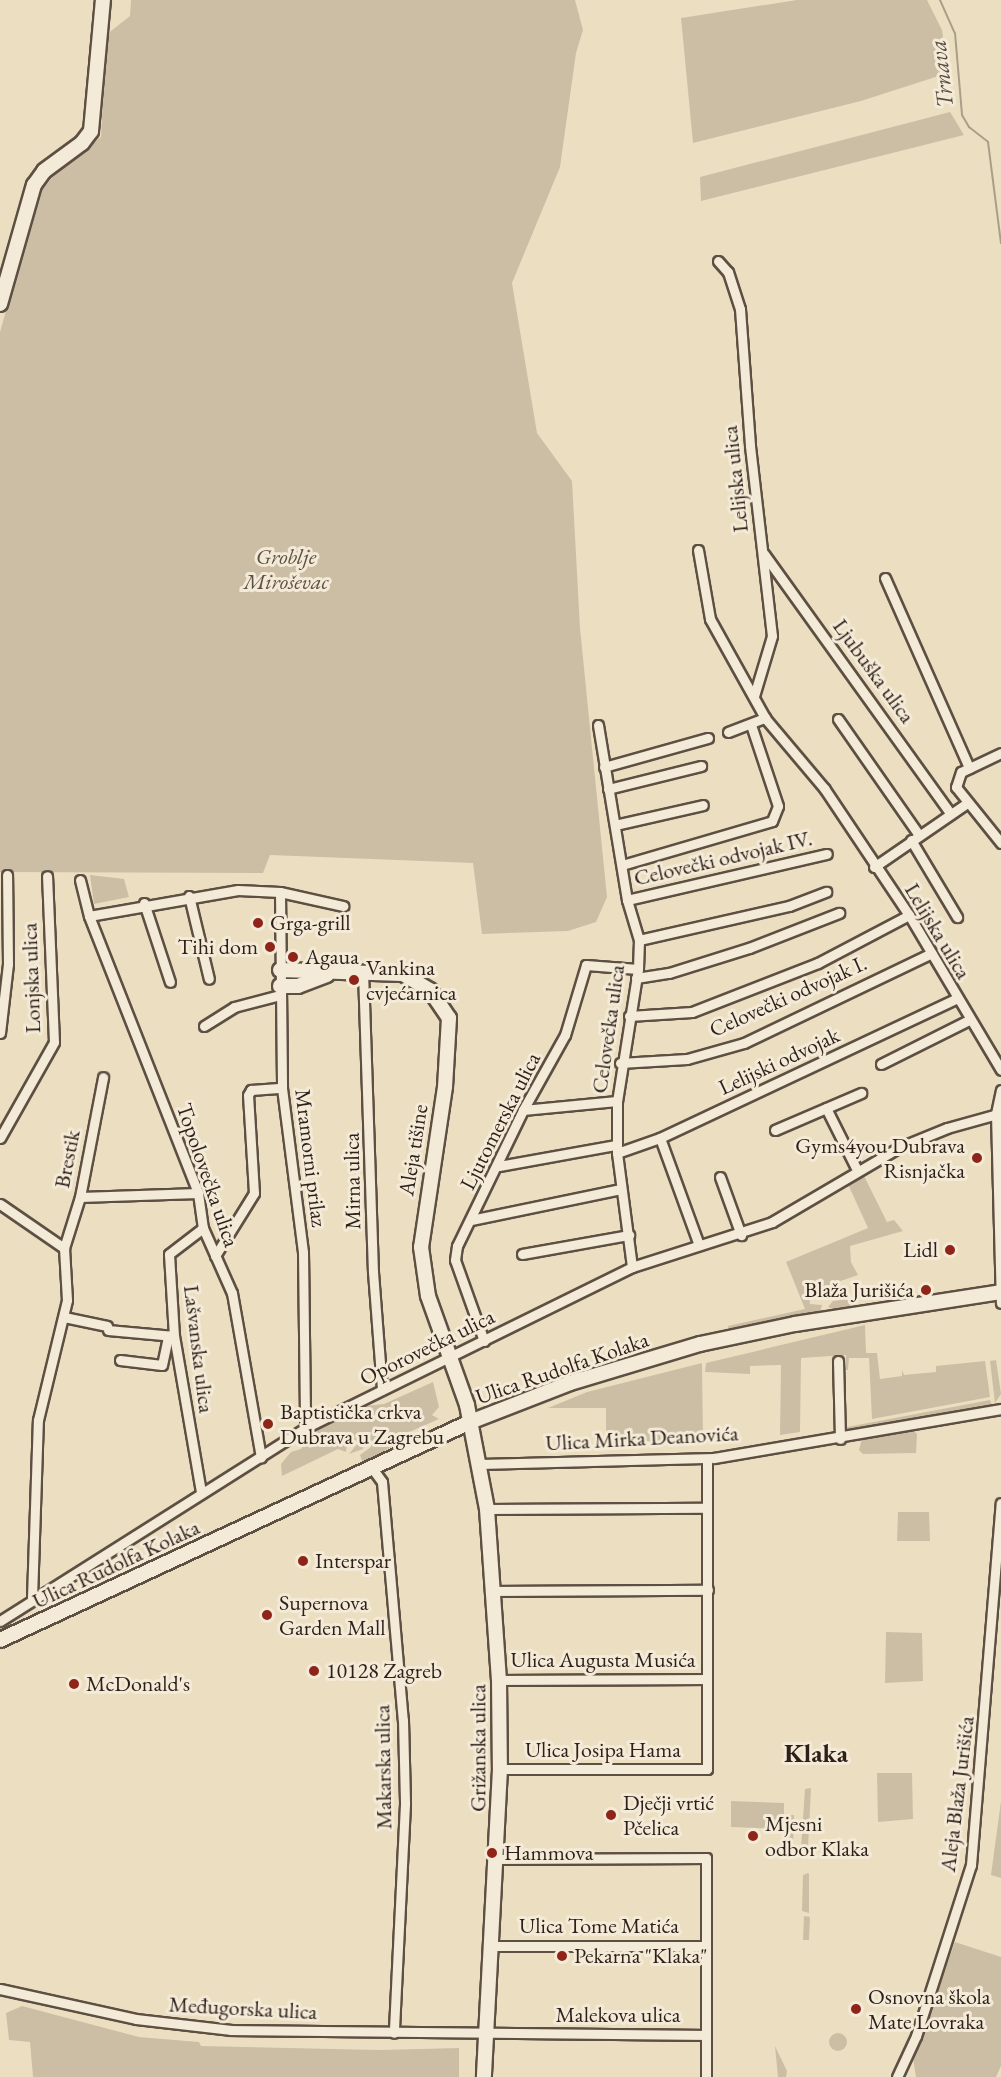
<!DOCTYPE html>
<meta charset="utf-8">
<style>
body{margin:0}
#map{position:relative;width:1001px;height:2077px;overflow:hidden;background:#ecdfc1;font-family:"EB Garamond",serif}
div>[style]{position:absolute}
[style*='--x']{left:calc(var(--x)*1px);top:calc(var(--y)*1px);width:calc(var(--w)*1px);rotate:calc(var(--a)*1deg)}
.green>*{inset:0;background:#ccbea4}
.round{border-radius:50%}
.stream>*{height:2px;margin:-1px;padding:0 1px;transform-origin:1px;border-radius:1px;background:#ab9e88}
.roads{filter:drop-shadow(2px 0 #5e4f43) drop-shadow(-2px 0 #5e4f43) drop-shadow(0 2px #5e4f43) drop-shadow(0 -2px #5e4f43)}
.street>*{height:9px;margin:-4.5px;padding:0 4.5px;transform-origin:4.5px;border-radius:4.5px;background:#f3ead7}
.secondary>*{height:14px;margin:-7px;padding:0 7px;transform-origin:7px;border-radius:7px;background:#f3ead7}
.dots>*{width:16px;height:16px;translate:-50% -50%;box-sizing:border-box;border:3px solid #f3ead7;border-radius:50%}
span{translate:-50% -50%;white-space:nowrap;text-align:center;line-height:1.15;-webkit-text-stroke:6px #f3ead7;paint-order:stroke}
.street-label{font-size:22px;color:#2e1f19}
.park-label{font-size:22px;color:#5d4f43;font-style:italic}
.poi-label{font-size:22px;color:#2e1f19}
.left{translate:0 -50%;text-align:left}
.right{translate:-100% -50%;text-align:right}
.water-label{font-size:24px;color:#5a4b40;font-style:italic}
.quarter-label{font-size:26px;color:#2e1f19;font-weight:700}
</style>
<div id="map">
<div class="green">
<div style="clip-path:polygon(131px 0,575px 0,583px 30px,576px 53px,560px 167px,512px 283px,537px 433px,572px 481px,580px 628px,607px 897px,596px 922px,568px 931px,482px 934px,473px 863px,270px 855px,263px 873px,0 872px,0 332px,39px 194px,56px 173px,101px 137px,106px 35px,130px 16px)"></div>
<div style="clip-path:polygon(797px 0,927px 0,942px 30px,948px 73px,861px 101px,693px 143px,681px 18px)"></div>
<div style="clip-path:polygon(950px 112px,964px 135px,701px 201px,700px 177px)"></div>
<div style="clip-path:polygon(90px 875px,124px 879px,129px 897px,94px 904px)"></div>
<div style="clip-path:polygon(862px 1172px,887px 1222px,894px 1220px,903px 1231px,850px 1246px,851px 1262px,858px 1275px,809px 1292px,810px 1304px,822px 1305px,820px 1312px,729px 1332px,728px 1326px,805px 1309px,786px 1262px,868px 1228px,847px 1182px)"></div>
<div style="clip-path:polygon(861px 1288px,861px 1297px,853px 1305px,835px 1310px,828px 1307px,833px 1301px,856px 1298px)"></div>
<div style="clip-path:polygon(865px 1325px,866px 1353px,877px 1353px,880px 1379px,902px 1376px,902px 1370px,904px 1375px,936px 1372px,936px 1366px,985px 1361px,990px 1397px,872px 1419px,869px 1358px,849px 1358px,848px 1370px,845px 1370px,846px 1355px,801px 1358px,800px 1432px,780px 1435px,781px 1365px,750px 1366px,750px 1374px,705px 1372px,706px 1363px)"></div>
<div style="clip-path:polygon(996px 1360px,1001px 1394px,995px 1403px,990px 1361px)"></div>
<div style="clip-path:polygon(702px 1363px,703px 1438px,606px 1444px,606px 1408px,548px 1408px,587px 1392px)"></div>
<div style="clip-path:polygon(433px 1382px,439px 1407px,432px 1415px,439px 1419px,389px 1441px,395px 1445px,369px 1459px,362px 1461px,360px 1455px,371px 1447px,370px 1438px,362px 1439px,363px 1449px,349px 1454px,358px 1443px,355px 1440px,347px 1444px,346px 1452px,338px 1449px,282px 1476px,281px 1464px,291px 1452px,301px 1449px,309px 1434px,342px 1414px,364px 1406px,384px 1404px)"></div>
<div style="clip-path:polygon(990px 1400px,992px 1406px,852px 1433px,846px 1431px,847px 1427px)"></div>
<div style="clip-path:polygon(912px 1429px,917px 1434px,916px 1453px,863px 1454px,859px 1450px,862px 1439px)"></div>
<div style="clip-path:polygon(898px 1512px,929px 1512px,930px 1541px,897px 1541px)"></div>
<div style="clip-path:polygon(886px 1632px,922px 1633px,923px 1681px,885px 1683px)"></div>
<div style="clip-path:polygon(877px 1773px,912px 1773px,913px 1819px,878px 1822px)"></div>
<div style="clip-path:polygon(811px 1788px,808px 1848px,801px 1849px,805px 1789px)"></div>
<div style="clip-path:polygon(731px 1801px,784px 1803px,784px 1816px,794px 1815px,793px 1848px,784px 1847px,784px 1824px,783px 1829px,731px 1827px)"></div>
<div style="clip-path:polygon(1001px 1801px,1001px 1878px,991px 1875px)"></div>
<div style="clip-path:polygon(808px 1873px,809px 1874px,809px 1913px,802px 1911px,803px 1875px)"></div>
<div style="clip-path:polygon(804px 1916px,810px 1917px,809px 1940px,803px 1940px)"></div>
<div style="clip-path:polygon(955px 1942px,1001px 1957px,1001px 2066px,996px 2077px,916px 2077px,913px 2058px)"></div>
<div style="clip-path:polygon(22px 2006px,139px 2037px,199px 2042px,201px 2046px,380px 2050px,459px 2048px,459px 2077px,33px 2077px,30px 2042px,9px 2040px,6px 2013px)"></div>
<div class="round" style="left:829px;top:2033px;width:18px;height:18px"></div>
<div style="clip-path:polygon(775px 2046px,787px 2071px,786px 2077px,778px 2077px)"></div>
</div>
<div class="stream">
<div style="--x:940;--y:0;--w:36;--a:66"></div>
<div style="--x:955;--y:33;--w:82;--a:85.1"></div>
<div style="--x:962;--y:115;--w:14;--a:60"></div>
<div style="--x:969;--y:127;--w:24;--a:38"></div>
<div style="--x:988;--y:142;--w:102;--a:82.7"></div>
</div>
<div class="roads">
<div class="street">
<div style="--x:718;--y:261;--w:15;--a:48"></div>
<div style="--x:728;--y:272;--w:39;--a:72"></div>
<div style="--x:740;--y:309;--w:137;--a:85.8"></div>
<div style="--x:750;--y:446;--w:191;--a:83.4"></div>
<div style="--x:772;--y:636;--w:63;--a:106.7"></div>
<div style="--x:698;--y:550;--w:70;--a:80.1"></div>
<div style="--x:710;--y:619;--w:113;--a:60.9"></div>
<div style="--x:765;--y:718;--w:92;--a:49.9"></div>
<div style="--x:824;--y:788;--w:153;--a:56.2"></div>
<div style="--x:909;--y:915;--w:180;--a:59.3"></div>
<div style="--x:764;--y:554;--w:320;--a:54.3"></div>
<div style="--x:885;--y:578;--w:208;--a:66.1"></div>
<div style="--x:838;--y:719;--w:141;--a:55.1"></div>
<div style="--x:598;--y:725;--w:177;--a:80.6"></div>
<div style="--x:627;--y:900;--w:42;--a:73.3"></div>
<div style="--x:639;--y:940;--w:29;--a:92"></div>
<div style="--x:638;--y:969;--w:134;--a:99"></div>
<div style="--x:617;--y:1101;--w:52;--a:90"></div>
<div style="--x:617;--y:1153;--w:115;--a:82.5"></div>
<div style="--x:728;--y:732;--w:40;--a:-21"></div>
<div style="--x:1001;--y:753;--w:44;--a:154.6"></div>
<div style="--x:961;--y:772;--w:16;--a:108"></div>
<div style="--x:956;--y:787;--w:72;--a:51.2"></div>
<div style="--x:604;--y:767;--w:108;--a:-15.6"></div>
<div style="--x:608;--y:789;--w:96;--a:-13.9"></div>
<div style="--x:615;--y:825;--w:90;--a:-12.8"></div>
<div style="--x:911;--y:840;--w:90;--a:59.1"></div>
<div style="--x:622;--y:865;--w:156;--a:-16.3"></div>
<div style="--x:772;--y:821;--w:16;--a:-68"></div>
<div style="--x:778;--y:806;--w:85;--a:-108.4"></div>
<div style="--x:874;--y:867;--w:113;--a:-34.5"></div>
<div style="--x:80;--y:880;--w:37;--a:76"></div>
<div style="--x:89;--y:916;--w:298;--a:68.5"></div>
<div style="--x:198;--y:1193;--w:35;--a:82"></div>
<div style="--x:203;--y:1228;--w:71;--a:66"></div>
<div style="--x:232;--y:1293;--w:167;--a:80"></div>
<div style="--x:280;--y:892;--w:196;--a:89.4"></div>
<div style="--x:282;--y:1088;--w:165;--a:82.7"></div>
<div style="--x:303;--y:1252;--w:176;--a:89.3"></div>
<div style="--x:189;--y:896;--w:85;--a:76.5"></div>
<div style="--x:627;--y:900;--w:205;--a:-13"></div>
<div style="--x:144;--y:903;--w:83;--a:71.8"></div>
<div style="--x:89;--y:916;--w:151;--a:-9.9"></div>
<div style="--x:238;--y:890;--w:42;--a:2.7"></div>
<div style="--x:280;--y:892;--w:65;--a:12.5"></div>
<div style="--x:639;--y:940;--w:154;--a:-12.8"></div>
<div style="--x:789;--y:906;--w:40;--a:-21"></div>
<div style="--x:363;--y:971;--w:301;--a:88.1"></div>
<div style="--x:373;--y:1272;--w:118;--a:85.6"></div>
<div style="--x:636;--y:978;--w:33;--a:-9"></div>
<div style="--x:669;--y:973;--w:84;--a:-17.4"></div>
<div style="--x:749;--y:948;--w:97;--a:-21.3"></div>
<div style="--x:629;--y:1016;--w:63;--a:-3.6"></div>
<div style="--x:692;--y:1012;--w:135;--a:-21.3"></div>
<div style="--x:818;--y:963;--w:103;--a:-27.8"></div>
<div style="--x:204;--y:1026;--w:36;--a:-32"></div>
<div style="--x:234;--y:1007;--w:48;--a:-14.6"></div>
<div style="--x:0;--y:1033;--w:69;--a:-83.4"></div>
<div style="--x:8;--y:964;--w:89;--a:-90.6"></div>
<div style="--x:620;--y:1063;--w:67;--a:-3.4"></div>
<div style="--x:687;--y:1059;--w:59;--a:-15.7"></div>
<div style="--x:744;--y:1043;--w:208;--a:-25.6"></div>
<div style="--x:881;--y:1064;--w:98;--a:-26.6"></div>
<div style="--x:1001;--y:1090;--w:25;--a:102"></div>
<div style="--x:996;--y:1114;--w:189;--a:88.5"></div>
<div style="--x:826;--y:1108;--w:69;--a:63.4"></div>
<div style="--x:523;--y:1110;--w:94;--a:-5.5"></div>
<div style="--x:775;--y:1130;--w:94;--a:-23.3"></div>
<div style="--x:0;--y:1138;--w:110;--a:-60.6"></div>
<div style="--x:54;--y:1042;--w:166;--a:-92.4"></div>
<div style="--x:660;--y:1138;--w:114;--a:70"></div>
<div style="--x:617;--y:1153;--w:46;--a:-19.2"></div>
<div style="--x:660;--y:1138;--w:327;--a:-25.2"></div>
<div style="--x:499;--y:1166;--w:119;--a:-10.2"></div>
<div style="--x:720;--y:1177;--w:62;--a:70.1"></div>
<div style="--x:80;--y:1197;--w:118;--a:-1.9"></div>
<div style="--x:0;--y:1204;--w:78;--a:34.5"></div>
<div style="--x:471;--y:1220;--w:153;--a:-11.7"></div>
<div style="--x:522;--y:1254;--w:109;--a:-10.1"></div>
<div style="--x:215;--y:1256;--w:74;--a:-58.2"></div>
<div style="--x:254;--y:1193;--w:98;--a:-93.5"></div>
<div style="--x:248;--y:1095;--w:6;--a:-59"></div>
<div style="--x:251;--y:1090;--w:31;--a:-4"></div>
<div style="--x:64;--y:1317;--w:44;--a:11.8"></div>
<div style="--x:108;--y:1330;--w:66;--a:5.2"></div>
<div style="--x:484;--y:1341;--w:86;--a:-109.7"></div>
<div style="--x:455;--y:1260;--w:14;--a:-82"></div>
<div style="--x:457;--y:1246;--w:151;--a:-64.1"></div>
<div style="--x:523;--y:1110;--w:86;--a:-60.8"></div>
<div style="--x:565;--y:1035;--w:73;--a:-73.3"></div>
<div style="--x:586;--y:965;--w:52;--a:4.4"></div>
<div style="--x:120;--y:1360;--w:42;--a:6.8"></div>
<div style="--x:162;--y:1365;--w:30;--a:-78"></div>
<div style="--x:838;--y:1361;--w:78;--a:88.5"></div>
<div style="--x:480;--y:1464;--w:234;--a:-1.5"></div>
<div style="--x:714;--y:1458;--w:291;--a:-9.7"></div>
<div style="--x:372;--y:1468;--w:17;--a:54"></div>
<div style="--x:382;--y:1482;--w:239;--a:85"></div>
<div style="--x:403;--y:1720;--w:84;--a:88.6"></div>
<div style="--x:405;--y:1804;--w:229;--a:92.8"></div>
<div style="--x:201;--y:1492;--w:158;--a:-99.8"></div>
<div style="--x:174;--y:1336;--w:82;--a:-93.5"></div>
<div style="--x:169;--y:1254;--w:43;--a:-37.4"></div>
<div style="--x:487;--y:1509;--w:220;--a:-0.3"></div>
<div style="--x:493;--y:1591;--w:215;--a:-0.3"></div>
<div style="--x:32;--y:1598;--w:178;--a:-88.1"></div>
<div style="--x:38;--y:1420;--w:123;--a:-76.4"></div>
<div style="--x:67;--y:1300;--w:52;--a:-93.3"></div>
<div style="--x:64;--y:1248;--w:53;--a:-72.6"></div>
<div style="--x:80;--y:1197;--w:122;--a:-79.1"></div>
<div style="--x:0;--y:1621;--w:361;--a:-32.3"></div>
<div style="--x:305;--y:1428;--w:364;--a:-26.2"></div>
<div style="--x:632;--y:1267;--w:147;--a:-17.8"></div>
<div style="--x:772;--y:1222;--w:146;--a:-30.4"></div>
<div style="--x:898;--y:1148;--w:53;--a:-22.2"></div>
<div style="--x:947;--y:1128;--w:56;--a:-15.5"></div>
<div style="--x:499;--y:1680;--w:208;--a:-0.3"></div>
<div style="--x:500;--y:1769;--w:207;--a:0"></div>
<div style="--x:707;--y:1769;--w:310;--a:-90"></div>
<div style="--x:498;--y:1859;--w:208;--a:-0.3"></div>
<div style="--x:706;--y:1858;--w:219;--a:90"></div>
<div style="--x:494;--y:1946;--w:211;--a:0"></div>
<div style="--x:0;--y:1989;--w:139;--a:12.4"></div>
<div style="--x:136;--y:2019;--w:96;--a:6.6"></div>
<div style="--x:231;--y:2030;--w:474;--a:0.6"></div>
<div style="--x:897;--y:2077;--w:45;--a:-65.1"></div>
<div style="--x:916;--y:2036;--w:180;--a:-72.2"></div>
<div style="--x:971;--y:1865;--w:363;--a:-85.3"></div>
</div>
<div class="secondary">
<div style="--x:0;--y:304;--w:124;--a:-74.1"></div>
<div style="--x:34;--y:185;--w:17;--a:-54"></div>
<div style="--x:44;--y:171;--w:47;--a:-36.4"></div>
<div style="--x:82;--y:143;--w:15;--a:-53"></div>
<div style="--x:91;--y:131;--w:132;--a:-84.8"></div>
<div style="--x:280;--y:970;--w:123;--a:1.9"></div>
<div style="--x:403;--y:974;--w:31;--a:31"></div>
<div style="--x:430;--y:990;--w:34;--a:56"></div>
<div style="--x:449;--y:1018;--w:69;--a:93.3"></div>
<div style="--x:445;--y:1087;--w:162;--a:98.5"></div>
<div style="--x:421;--y:1247;--w:49;--a:81.9"></div>
<div style="--x:428;--y:1296;--w:116;--a:70.3"></div>
<div style="--x:467;--y:1405;--w:106;--a:79.1"></div>
<div style="--x:487;--y:1509;--w:171;--a:86"></div>
<div style="--x:499;--y:1680;--w:89;--a:89.4"></div>
<div style="--x:500;--y:1769;--w:308;--a:93"></div>
<div style="--x:280;--y:986;--w:18;--a:0"></div>
<div style="--x:298;--y:986;--w:31;--a:-21"></div>
<div style="--x:0;--y:1640;--w:518;--a:-24.88"></div>
<div style="--x:470;--y:1422;--w:107;--a:-21.3"></div>
<div style="--x:570;--y:1383;--w:136;--a:-16.7"></div>
<div style="--x:700;--y:1344;--w:97;--a:-11.9"></div>
<div style="--x:795;--y:1324;--w:208;--a:-8.8"></div>
</div>
</div>
<div class="dots">
<div style="left:258px;top:923px;background:#8f2418"></div>
<div style="left:270px;top:947px;background:#8f2418"></div>
<div style="left:293px;top:957px;background:#8f2418"></div>
<div style="left:354px;top:980px;background:#8f2418"></div>
<div style="left:977px;top:1158px;background:#8f2418"></div>
<div style="left:950px;top:1250px;background:#8f2418"></div>
<div style="left:926px;top:1290px;background:#8f2418"></div>
<div style="left:268px;top:1424px;background:#8f2418"></div>
<div style="left:303px;top:1561px;background:#8f2418"></div>
<div style="left:267px;top:1615px;background:#8f2418"></div>
<div style="left:314px;top:1671px;background:#8f2418"></div>
<div style="left:74px;top:1684px;background:#8f2418"></div>
<div style="left:611px;top:1815px;background:#8f2418"></div>
<div style="left:753px;top:1836px;background:#8f2418"></div>
<div style="left:492px;top:1853px;background:#8f2418"></div>
<div style="left:562px;top:1956px;background:#8f2418"></div>
<div style="left:856px;top:2009px;background:#8f2418"></div>
</div>
<div class="street-label">
<span style="left:735px;top:479px;rotate:-96deg">Lelijska ulica</span>
<span style="left:874px;top:671px;rotate:54deg">Ljubuška ulica</span>
<span style="left:723px;top:858px;rotate:-13deg">Celovečki odvojak IV.</span>
<span style="left:938px;top:931px;rotate:59deg">Lelijska ulica</span>
<span style="left:31px;top:978px;rotate:-92deg">Lonjska ulica</span>
<span style="left:788px;top:996px;rotate:-24deg">Celovečki odvojak I.</span>
<span style="left:608px;top:1029px;rotate:-82deg">Celovečka ulica</span>
<span style="left:779px;top:1061px;rotate:-25deg">Lelijski odvojak</span>
<span style="left:500px;top:1121px;rotate:-63deg">Ljutomerska ulica</span>
<span style="left:413px;top:1150px;rotate:-81deg">Aleja tišine</span>
<span style="left:311px;top:1158px;rotate:83deg">Mramorni prilaz</span>
<span style="left:67px;top:1159px;rotate:-79deg">Brestik</span>
<span style="left:208px;top:1175px;rotate:71deg">Topolovečka ulica</span>
<span style="left:352px;top:1181px;rotate:-91deg">Mirna ulica</span>
<span style="left:427px;top:1347px;rotate:-26deg">Oporovečka ulica</span>
<span style="left:199px;top:1349px;rotate:83deg">Lašvanska ulica</span>
<span style="left:562px;top:1368px;rotate:-19deg">Ulica Rudolfa Kolaka</span>
<span style="left:642px;top:1438px;rotate:-3deg">Ulica Mirka Deanovića</span>
<span style="left:116px;top:1564px;rotate:-25deg">Ulica Rudolfa Kolaka</span>
<span style="left:603px;top:1660px">Ulica Augusta Musića</span>
<span style="left:478px;top:1748px;rotate:-90deg">Grižanska ulica</span>
<span style="left:603px;top:1750px">Ulica Josipa Hama</span>
<span style="left:383px;top:1767px;rotate:-91deg">Makarska ulica</span>
<span style="left:957px;top:1794px;rotate:-83deg">Aleja Blaža Jurišića</span>
<span style="left:599px;top:1926px">Ulica Tome Matića</span>
<span style="left:243px;top:2008px;rotate:3deg">Međugorska ulica</span>
<span style="left:618px;top:2015px">Malekova ulica</span>
</div>
<div class="park-label">
<span style="left:286px;top:569px">Groblje<br>Miroševac</span>
</div>
<div class="poi-label">
<span class="left" style="left:270px;top:923px">Grga-grill</span>
<span class="right" style="left:258px;top:947px">Tihi dom</span>
<span class="left" style="left:305px;top:957px">Agaua</span>
<span class="left" style="left:366px;top:980px">Vankina<br>cvjećarnica</span>
<span class="right" style="left:965px;top:1158px">Gyms4you Dubrava<br>Risnjačka</span>
<span class="right" style="left:938px;top:1250px">Lidl</span>
<span class="right" style="left:914px;top:1290px">Blaža Jurišića</span>
<span class="left" style="left:280px;top:1424px">Baptistička crkva<br>Dubrava u Zagrebu</span>
<span class="left" style="left:315px;top:1561px">Interspar</span>
<span class="left" style="left:279px;top:1615px">Supernova<br>Garden Mall</span>
<span class="left" style="left:326px;top:1671px">10128 Zagreb</span>
<span class="left" style="left:86px;top:1684px">McDonald's</span>
<span class="left" style="left:623px;top:1815px">Dječji vrtić<br>Pčelica</span>
<span class="left" style="left:765px;top:1836px">Mjesni<br>odbor Klaka</span>
<span class="left" style="left:504px;top:1853px">Hammova</span>
<span class="left" style="left:574px;top:1956px">Pekarna "Klaka"</span>
<span class="left" style="left:868px;top:2009px">Osnovna škola<br>Mate Lovraka</span>
</div>
<div class="water-label">
<span style="left:941px;top:74px;rotate:-97deg">Trnava</span>
</div>
<div class="quarter-label">
<span style="left:816px;top:1754px">Klaka</span>
</div>
</div>
